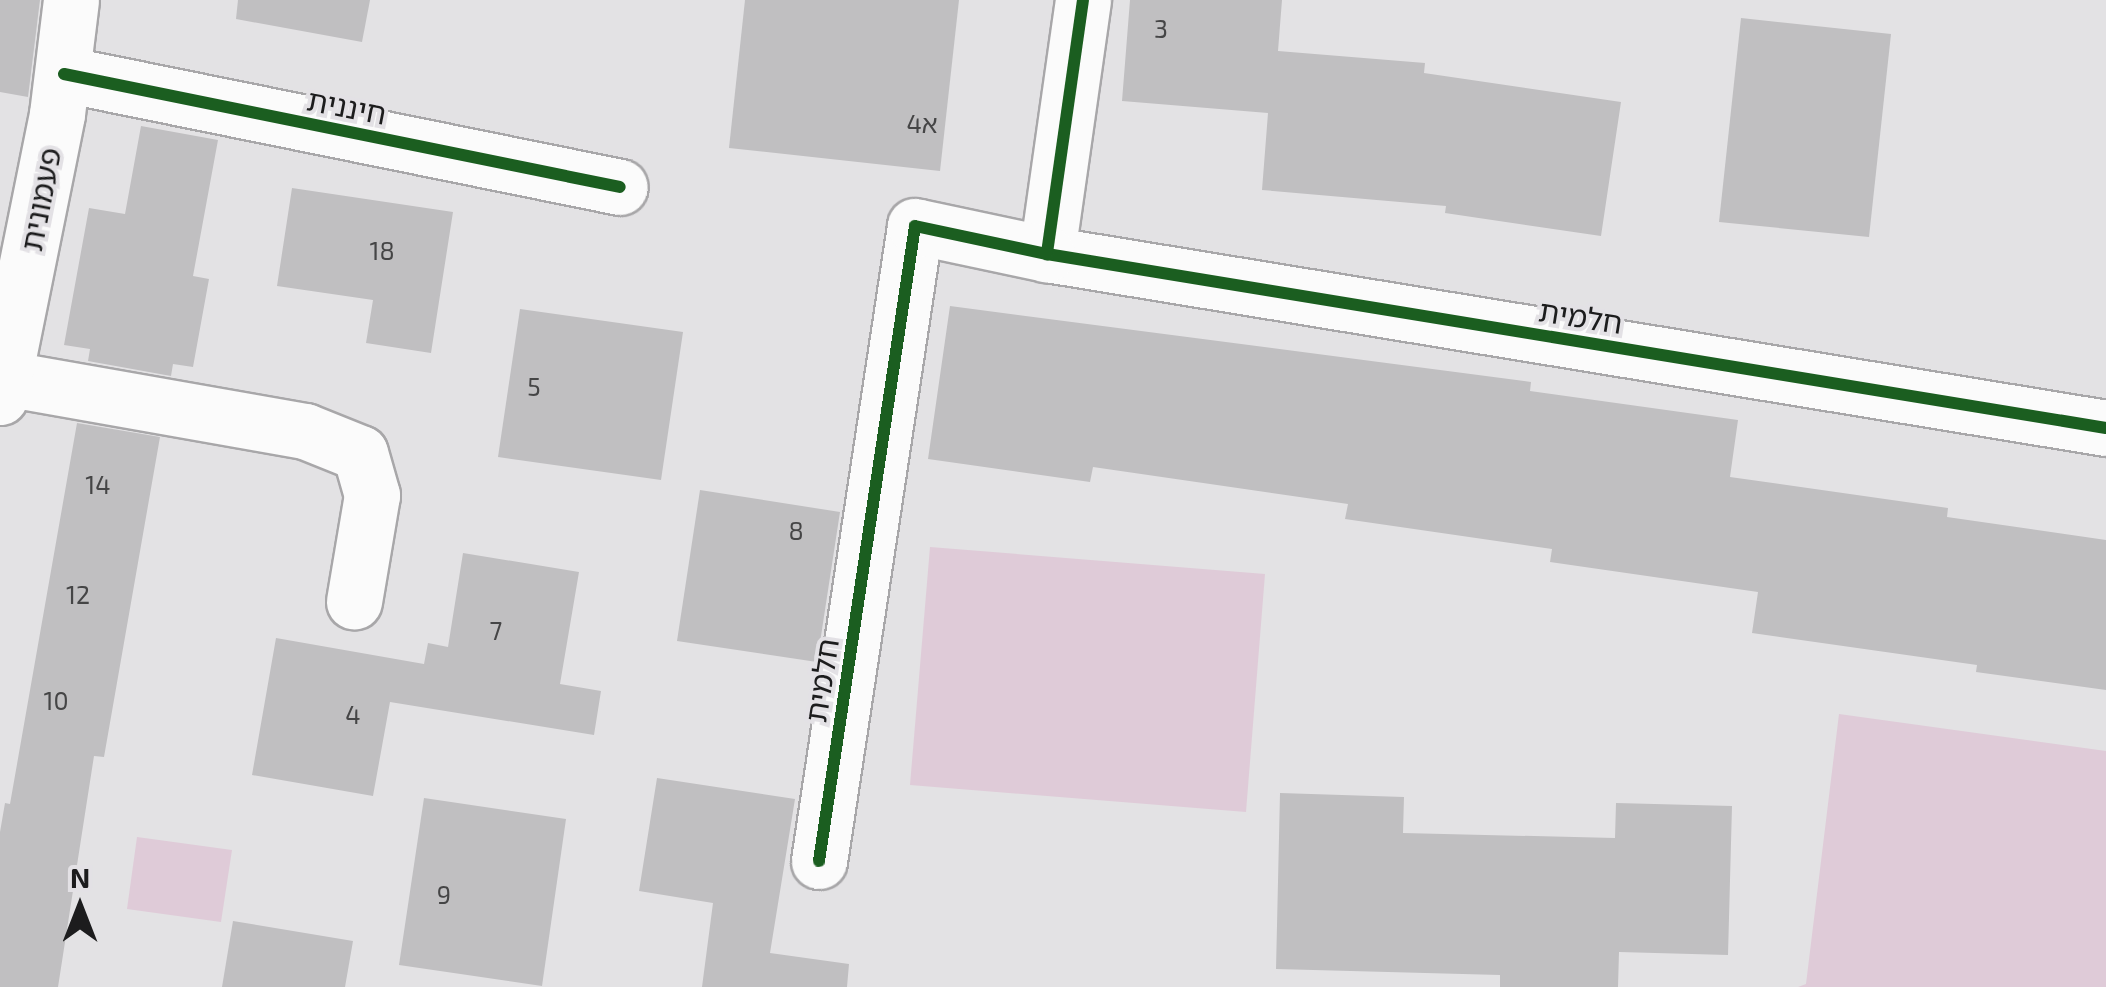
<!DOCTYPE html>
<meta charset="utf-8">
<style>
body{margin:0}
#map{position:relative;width:2106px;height:987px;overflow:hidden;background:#e3e2e4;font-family:"Exo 2","Noto Sans Hebrew",sans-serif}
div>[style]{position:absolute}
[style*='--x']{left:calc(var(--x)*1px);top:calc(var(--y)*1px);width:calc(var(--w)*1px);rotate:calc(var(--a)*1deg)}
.green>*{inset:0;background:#dfcbd8}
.building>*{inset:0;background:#c0bfc1}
.roads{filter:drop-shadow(2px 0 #a8a7a9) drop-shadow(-2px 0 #a8a7a9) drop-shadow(0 2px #a8a7a9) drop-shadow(0 -2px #a8a7a9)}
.street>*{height:55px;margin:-27.5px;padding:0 27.5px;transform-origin:27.5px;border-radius:27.5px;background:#fbfbfb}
.cycleway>*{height:12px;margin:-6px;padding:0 6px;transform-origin:6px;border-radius:6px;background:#1b5e20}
span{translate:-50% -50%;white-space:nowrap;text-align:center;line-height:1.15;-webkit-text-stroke:8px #e3e1e5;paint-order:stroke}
.number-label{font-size:25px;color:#454546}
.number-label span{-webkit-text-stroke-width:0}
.street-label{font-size:30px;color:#1c1c1d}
.north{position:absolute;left:30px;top:857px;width:100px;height:100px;-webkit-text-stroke:8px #e3e1e5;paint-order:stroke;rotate:0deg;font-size:28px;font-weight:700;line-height:40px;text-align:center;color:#1c1c1d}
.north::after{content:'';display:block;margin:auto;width:35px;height:45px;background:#1c1c1d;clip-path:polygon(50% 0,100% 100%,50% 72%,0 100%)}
</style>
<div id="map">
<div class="green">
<div style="clip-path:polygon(930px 547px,1265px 574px,1246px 812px,910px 785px)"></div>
<div style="clip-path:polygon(1839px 714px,2106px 751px,2106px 987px,1798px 987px,1806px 984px)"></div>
<div style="clip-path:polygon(137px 837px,232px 850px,221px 922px,127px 909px)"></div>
</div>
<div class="building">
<div style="clip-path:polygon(0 0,40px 0,28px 97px,0 92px)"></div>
<div style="clip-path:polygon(238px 0,370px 0,362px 42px,236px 19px)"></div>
<div style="clip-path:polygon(745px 0,959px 0,940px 171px,729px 148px)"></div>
<div style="clip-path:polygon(1130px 0,1282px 0,1278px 51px,1425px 63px,1424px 73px,1621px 102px,1601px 236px,1445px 213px,1446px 206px,1262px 190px,1268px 113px,1122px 101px)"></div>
<div style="clip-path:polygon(1741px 18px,1891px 34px,1869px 237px,1719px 222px)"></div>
<div style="clip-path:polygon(141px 126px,218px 140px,193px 276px,209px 279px,193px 367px,173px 364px,171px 376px,88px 361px,90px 349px,64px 345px,89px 208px,125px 214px)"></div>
<div style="clip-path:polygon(292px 188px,453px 212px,431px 353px,366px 343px,373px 300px,277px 286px)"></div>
<div style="clip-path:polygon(950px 306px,1531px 382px,1530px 391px,1738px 420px,1730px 477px,1948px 508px,1947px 517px,2106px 540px,2106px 690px,1976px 672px,1977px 665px,1752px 633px,1758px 592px,1550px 562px,1552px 549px,1345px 519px,1348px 504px,1093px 467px,1090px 482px,928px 459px)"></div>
<div style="clip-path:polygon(520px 309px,683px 332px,661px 480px,498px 457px)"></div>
<div style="clip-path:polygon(77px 423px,160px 437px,104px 757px,94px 756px,58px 987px,0 987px,0 832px,5px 803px,10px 804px)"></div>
<div style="clip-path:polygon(700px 490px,840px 512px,817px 662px,677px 641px)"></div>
<div style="clip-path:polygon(463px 553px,579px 572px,560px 684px,601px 691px,594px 735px,390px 702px,373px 796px,252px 775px,276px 638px,424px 664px,428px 643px,448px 647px)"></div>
<div style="clip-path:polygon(657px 778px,795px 799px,770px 953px,849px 964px,847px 987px,702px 987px,713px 903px,639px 891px)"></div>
<div style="clip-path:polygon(1280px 793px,1404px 797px,1403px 833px,1615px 838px,1616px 803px,1732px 806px,1728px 955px,1619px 952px,1618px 987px,1500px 987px,1500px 975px,1276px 969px)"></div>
<div style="clip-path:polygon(424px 798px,566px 819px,542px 986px,399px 965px)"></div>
<div style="clip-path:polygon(233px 921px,353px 941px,345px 987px,222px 987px)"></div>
</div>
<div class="roads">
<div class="street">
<div style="--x:1083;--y:0;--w:257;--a:98.1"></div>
<div style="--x:1047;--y:254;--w:1073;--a:9.33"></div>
<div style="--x:64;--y:74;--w:567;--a:11.49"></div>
<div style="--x:4;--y:378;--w:306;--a:10"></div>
<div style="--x:305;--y:431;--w:59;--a:21.8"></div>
<div style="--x:360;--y:453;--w:44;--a:74.1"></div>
<div style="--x:372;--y:495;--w:108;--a:99.6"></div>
<div style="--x:0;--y:397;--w:289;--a:-78.6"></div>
<div style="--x:57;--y:114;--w:115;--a:-83"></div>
<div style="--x:819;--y:861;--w:642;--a:-81.4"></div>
<div style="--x:915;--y:226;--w:135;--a:12"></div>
</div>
</div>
<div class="cycleway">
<div style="--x:1083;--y:0;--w:257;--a:98.1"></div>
<div style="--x:1047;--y:254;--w:1073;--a:9.33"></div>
<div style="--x:64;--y:74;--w:567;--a:11.49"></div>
<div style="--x:819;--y:861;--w:642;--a:-81.4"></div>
<div style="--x:915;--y:226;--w:135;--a:12"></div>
</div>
<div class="number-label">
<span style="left:1161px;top:28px">3</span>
<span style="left:922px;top:123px">4א</span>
<span style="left:382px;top:250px">18</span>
<span style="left:534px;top:386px">5</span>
<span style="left:98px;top:484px">14</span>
<span style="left:796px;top:530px">8</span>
<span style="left:78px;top:594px">12</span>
<span style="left:496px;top:630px">7</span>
<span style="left:56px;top:700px">10</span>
<span style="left:353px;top:714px">4</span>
<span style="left:444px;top:894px">9</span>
</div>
<div class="street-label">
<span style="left:347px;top:106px;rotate:11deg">חיננית</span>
<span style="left:40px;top:199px;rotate:-79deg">פעמונית</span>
<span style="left:1581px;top:316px;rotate:9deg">חלמית</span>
<span style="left:821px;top:680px;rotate:-81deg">חלמית</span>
</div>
<div class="north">N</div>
</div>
